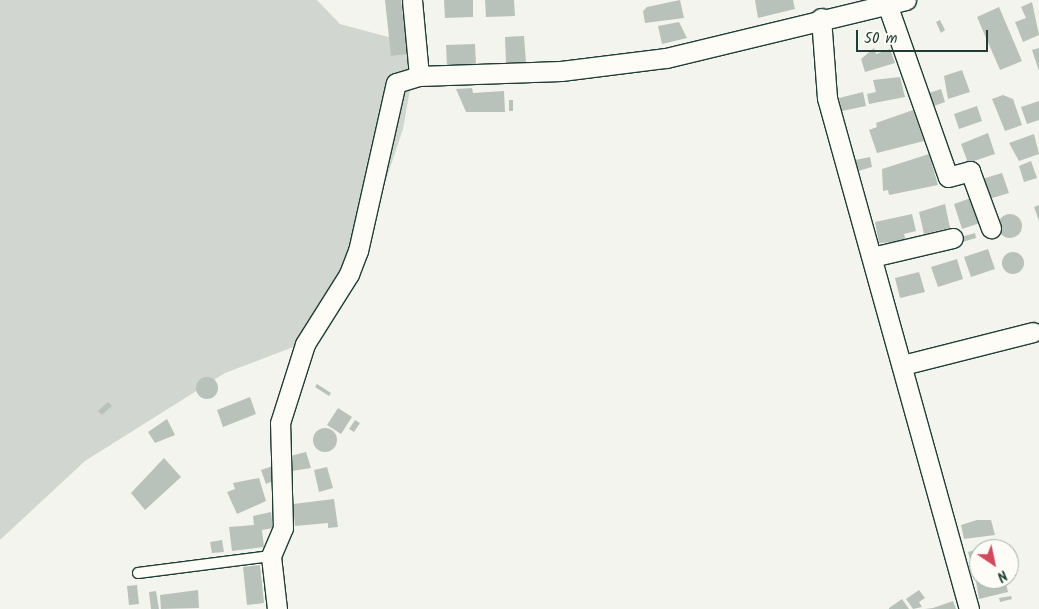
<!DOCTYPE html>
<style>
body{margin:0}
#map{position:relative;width:1039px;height:609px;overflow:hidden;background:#f4f4ef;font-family:Kalam,sans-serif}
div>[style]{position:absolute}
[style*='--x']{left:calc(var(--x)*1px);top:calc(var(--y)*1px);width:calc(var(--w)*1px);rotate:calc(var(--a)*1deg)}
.green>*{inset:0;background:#d1d6d1}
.building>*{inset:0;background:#b9c1bb}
.round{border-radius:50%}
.roads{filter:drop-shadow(1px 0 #1f3d34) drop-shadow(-1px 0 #1f3d34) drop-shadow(0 1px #1f3d34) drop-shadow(0 -1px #1f3d34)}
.lane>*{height:10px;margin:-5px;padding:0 5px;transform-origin:5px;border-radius:5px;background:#fdfcf7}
.street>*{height:19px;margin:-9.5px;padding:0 9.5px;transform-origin:9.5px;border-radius:9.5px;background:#fdfcf7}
span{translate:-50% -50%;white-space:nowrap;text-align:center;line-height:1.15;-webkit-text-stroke:5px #fdfcf7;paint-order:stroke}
.north{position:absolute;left:969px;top:539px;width:50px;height:50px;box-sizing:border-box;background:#fdfcf7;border:1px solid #a4b0a9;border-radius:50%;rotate:146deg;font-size:14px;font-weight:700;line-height:20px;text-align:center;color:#1f3d34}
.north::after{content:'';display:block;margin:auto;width:18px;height:22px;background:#d1495b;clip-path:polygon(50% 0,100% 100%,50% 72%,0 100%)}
.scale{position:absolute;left:856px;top:30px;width:132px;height:22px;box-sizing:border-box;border:2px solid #1f3d34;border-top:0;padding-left:6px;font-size:15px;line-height:18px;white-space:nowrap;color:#1f3d34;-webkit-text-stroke:4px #fdfcf7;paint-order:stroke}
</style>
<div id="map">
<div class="green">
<div style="clip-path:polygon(0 0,317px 0,340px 24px,418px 45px,403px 129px,374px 216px,317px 338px,225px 373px,85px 461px,0 540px)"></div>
</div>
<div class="building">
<div style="clip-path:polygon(385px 0,401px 0,408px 54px,391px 56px)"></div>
<div style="clip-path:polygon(444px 0,473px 0,473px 17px,445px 18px)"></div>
<div style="clip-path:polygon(485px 0,514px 0,515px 16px,486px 17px)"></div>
<div style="clip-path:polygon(680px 0,684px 18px,645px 23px,643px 11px,647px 7px)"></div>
<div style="clip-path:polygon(755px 0,793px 0,795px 9px,758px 18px)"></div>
<div style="clip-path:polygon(1032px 2px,1039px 35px,1023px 42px,1015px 22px,1026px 18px,1021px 7px)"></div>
<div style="clip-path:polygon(999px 7px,1022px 61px,1000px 70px,977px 17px)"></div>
<div style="clip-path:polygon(940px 20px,945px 30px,941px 33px,936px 22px)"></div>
<div style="clip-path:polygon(679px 22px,687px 38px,662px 44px,658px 26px)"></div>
<div style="clip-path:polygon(524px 36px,526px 63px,506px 64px,505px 37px)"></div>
<div style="clip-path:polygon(475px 44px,476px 65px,447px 66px,446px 45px)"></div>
<div style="clip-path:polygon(874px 48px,876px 54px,890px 49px,895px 63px,865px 72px,861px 59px)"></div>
<div style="clip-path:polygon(1039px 48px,1039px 71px,1032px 50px)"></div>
<div style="clip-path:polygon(962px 70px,970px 92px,948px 99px,944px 76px)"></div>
<div style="clip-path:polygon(900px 77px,905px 97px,869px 104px,867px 94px,876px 92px,873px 80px)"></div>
<div style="clip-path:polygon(472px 88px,473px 93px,504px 91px,505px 112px,466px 112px,456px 89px)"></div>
<div style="clip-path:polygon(941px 89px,945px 102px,934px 106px,929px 93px)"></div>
<div style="clip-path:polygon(863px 92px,866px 106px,842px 111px,839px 98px)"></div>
<div style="clip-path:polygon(1003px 95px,1013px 99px,1022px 125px,1005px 131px,992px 99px)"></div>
<div style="clip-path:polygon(509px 100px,513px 100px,513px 111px,509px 111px)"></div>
<div style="clip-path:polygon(1039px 101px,1039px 120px,1027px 124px,1021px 107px)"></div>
<div style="clip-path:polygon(977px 106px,982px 121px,959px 129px,954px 114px)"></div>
<div style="clip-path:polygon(913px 110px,924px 141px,877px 153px,869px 130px,877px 127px,876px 123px)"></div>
<div style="clip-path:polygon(988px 133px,995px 154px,968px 163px,961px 144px)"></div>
<div style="clip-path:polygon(1034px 134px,1039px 154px,1019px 161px,1009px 143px)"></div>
<div style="clip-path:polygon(929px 154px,938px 185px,889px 195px,888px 190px,883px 191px,882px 169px)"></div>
<div style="clip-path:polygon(870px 157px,872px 167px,858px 171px,855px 160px)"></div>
<div style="clip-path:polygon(1031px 161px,1037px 178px,1024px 182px,1019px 166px)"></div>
<div style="clip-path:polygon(1002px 173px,1009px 193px,989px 199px,982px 179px)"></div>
<div style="clip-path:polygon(971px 198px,980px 223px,962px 229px,954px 204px)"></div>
<div style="clip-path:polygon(945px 204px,950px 228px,924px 234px,919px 212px)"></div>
<div style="clip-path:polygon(1039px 205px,1039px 221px,1034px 207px)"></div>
<div class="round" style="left:998px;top:214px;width:24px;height:24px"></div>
<div style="clip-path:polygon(912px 214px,916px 231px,904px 234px,906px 241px,879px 243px,875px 222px)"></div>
<div style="clip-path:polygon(975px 233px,976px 238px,959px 243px,958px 238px)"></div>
<div style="clip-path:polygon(988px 249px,995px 269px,971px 277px,964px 257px)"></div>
<div class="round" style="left:1002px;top:252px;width:22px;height:22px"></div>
<div style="clip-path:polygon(957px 259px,963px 279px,938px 287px,931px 267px)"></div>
<div style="clip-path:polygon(919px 272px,925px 292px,900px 298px,895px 278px)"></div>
<div class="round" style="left:196px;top:377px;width:22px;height:22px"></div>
<div style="clip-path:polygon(317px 384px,331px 393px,329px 396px,315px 387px)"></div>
<div style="clip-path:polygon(250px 397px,256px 414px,223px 427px,217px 410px)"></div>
<div style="clip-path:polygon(108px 402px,112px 406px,102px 415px,98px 411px)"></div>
<div style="clip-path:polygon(338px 408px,352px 417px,341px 434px,327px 425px)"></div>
<div style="clip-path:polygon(167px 419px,175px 435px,155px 443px,148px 432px)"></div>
<div style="clip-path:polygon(355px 420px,360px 423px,354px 432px,349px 429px)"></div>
<div class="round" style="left:313px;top:428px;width:24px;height:24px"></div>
<div style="clip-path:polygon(306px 452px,311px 468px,292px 471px,290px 456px)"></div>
<div style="clip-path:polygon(164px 458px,181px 477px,145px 510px,131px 493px)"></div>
<div style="clip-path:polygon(273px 466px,273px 481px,266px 484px,261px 470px)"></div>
<div style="clip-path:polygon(327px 467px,333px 488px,319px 492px,314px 470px)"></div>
<div style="clip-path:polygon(259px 478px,266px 501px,237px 514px,227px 492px,235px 489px,233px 483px)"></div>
<div style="clip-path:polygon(334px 499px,338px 527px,328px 528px,328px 523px,295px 526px,293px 504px)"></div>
<div style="clip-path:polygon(271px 512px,273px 528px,262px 530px,264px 547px,232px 551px,229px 527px,254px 525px,253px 516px)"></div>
<div style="clip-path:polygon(977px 520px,991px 520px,995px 535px,964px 539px,961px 525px)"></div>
<div style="clip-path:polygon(996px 539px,995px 549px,980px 549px,991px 545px,990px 541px)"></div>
<div style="clip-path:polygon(222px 540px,224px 552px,212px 553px,210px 542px)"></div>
<div style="clip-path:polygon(979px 549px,979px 571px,974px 573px,968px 552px)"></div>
<div style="clip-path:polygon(260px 565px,264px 603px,247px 605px,243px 567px)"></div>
<div style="clip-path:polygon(1005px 579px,1008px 592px,979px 599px,976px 581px)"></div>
<div style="clip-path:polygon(137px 585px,139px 604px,129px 605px,127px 586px)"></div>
<div style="clip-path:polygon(198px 590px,199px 608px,161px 609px,160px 595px)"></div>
<div style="clip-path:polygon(919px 590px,925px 598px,919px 602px,922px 607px,913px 609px,906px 599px)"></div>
<div style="clip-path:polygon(156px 591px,159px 609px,151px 609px,149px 592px)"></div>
<div style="clip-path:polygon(1011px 596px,1012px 599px,1000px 602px,999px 598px)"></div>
<div style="clip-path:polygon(902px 599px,909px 609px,889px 609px,889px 608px)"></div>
<div style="clip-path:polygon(953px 601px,956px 609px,925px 609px,933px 608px)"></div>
</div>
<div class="roads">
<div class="lane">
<div style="--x:138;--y:573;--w:134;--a:-7.3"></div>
</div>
<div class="street">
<div style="--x:412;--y:0;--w:76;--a:84.7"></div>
<div style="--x:887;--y:4;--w:183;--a:70.6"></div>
<div style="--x:948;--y:177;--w:23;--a:-15"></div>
<div style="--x:970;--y:171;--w:61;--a:69.8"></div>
<div style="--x:821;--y:18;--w:80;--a:85.7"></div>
<div style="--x:827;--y:98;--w:530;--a:74.47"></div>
<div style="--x:872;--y:257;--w:83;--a:-13.2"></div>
<div style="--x:903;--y:365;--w:134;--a:-14.2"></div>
<div style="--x:277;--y:609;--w:53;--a:-96.5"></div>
<div style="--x:271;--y:556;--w:30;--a:-67"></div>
<div style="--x:283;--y:528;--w:105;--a:-91.6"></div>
<div style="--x:280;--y:423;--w:83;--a:-72.4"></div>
<div style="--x:305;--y:344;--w:83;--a:-57.8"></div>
<div style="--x:349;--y:274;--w:25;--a:-69"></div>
<div style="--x:358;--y:251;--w:172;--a:-77.3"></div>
<div style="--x:396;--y:83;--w:24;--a:-17"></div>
<div style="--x:419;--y:76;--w:142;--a:-2"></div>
<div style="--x:561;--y:71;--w:106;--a:-7.1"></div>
<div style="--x:666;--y:58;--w:247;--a:-13.6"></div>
</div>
</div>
<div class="north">N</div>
<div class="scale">50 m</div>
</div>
